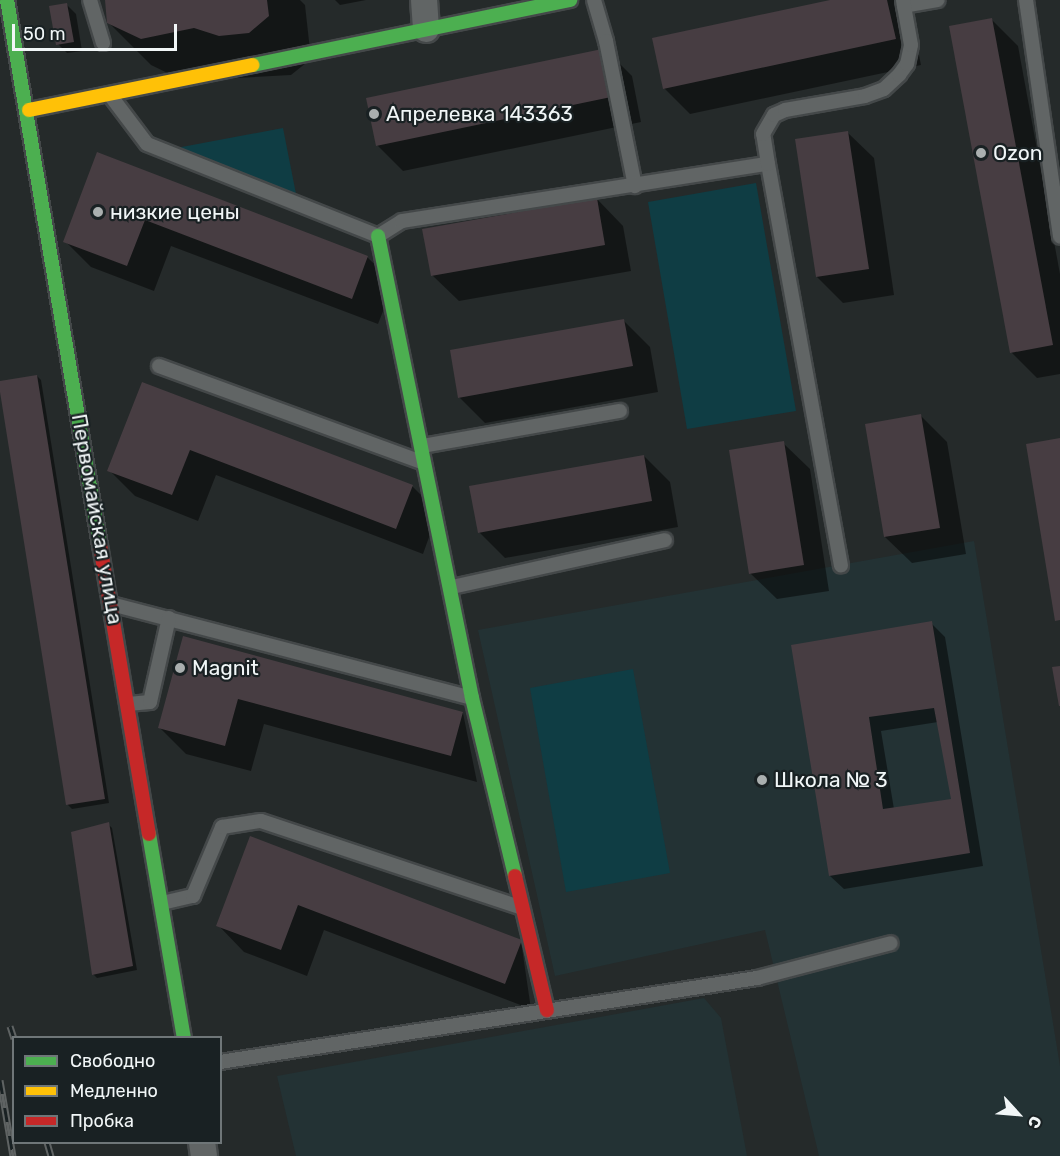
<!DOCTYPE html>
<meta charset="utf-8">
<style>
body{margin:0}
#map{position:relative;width:1060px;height:1156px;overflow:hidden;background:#252a2a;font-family:Rubik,sans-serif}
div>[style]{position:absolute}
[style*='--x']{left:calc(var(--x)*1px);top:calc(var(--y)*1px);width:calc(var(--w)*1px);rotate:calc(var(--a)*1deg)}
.built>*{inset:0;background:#233234}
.green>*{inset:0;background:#0f3d44}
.shadow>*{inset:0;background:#0007}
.building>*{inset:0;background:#473d42}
.roads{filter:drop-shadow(2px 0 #444849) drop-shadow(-2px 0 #444849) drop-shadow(0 2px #444849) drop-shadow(0 -2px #444849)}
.lane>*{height:14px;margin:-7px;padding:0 7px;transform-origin:7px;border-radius:7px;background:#616565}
.street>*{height:26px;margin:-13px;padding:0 13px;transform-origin:13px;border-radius:13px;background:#616565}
.fast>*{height:14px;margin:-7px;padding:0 7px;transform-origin:7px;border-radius:7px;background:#4caf50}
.slow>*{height:14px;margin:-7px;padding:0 7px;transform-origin:7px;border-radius:7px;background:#ffc107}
.jam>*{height:14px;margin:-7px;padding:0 7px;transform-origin:7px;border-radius:7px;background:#c62828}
.rail>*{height:7px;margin-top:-3.5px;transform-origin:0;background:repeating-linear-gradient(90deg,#192123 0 14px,#5f6363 0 28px);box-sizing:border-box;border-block:2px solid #5f6363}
.dots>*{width:16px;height:16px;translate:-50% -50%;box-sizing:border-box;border:3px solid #192123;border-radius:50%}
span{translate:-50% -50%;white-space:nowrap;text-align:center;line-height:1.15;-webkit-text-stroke:4.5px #192123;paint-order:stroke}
.poi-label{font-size:21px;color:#f1f6f7}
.left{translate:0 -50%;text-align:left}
.street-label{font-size:21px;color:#f1f6f7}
.legend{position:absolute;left:12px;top:1036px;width:210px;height:108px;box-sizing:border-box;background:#192123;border:2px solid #6f7678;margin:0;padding:8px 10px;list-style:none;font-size:18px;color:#f1f6f7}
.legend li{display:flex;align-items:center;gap:12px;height:30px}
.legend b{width:30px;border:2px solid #6f7678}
.north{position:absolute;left:988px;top:1084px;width:60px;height:60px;-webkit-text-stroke:4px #192123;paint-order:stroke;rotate:116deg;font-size:16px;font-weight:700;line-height:24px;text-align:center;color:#f1f6f7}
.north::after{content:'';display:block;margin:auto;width:21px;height:27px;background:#f1f6f7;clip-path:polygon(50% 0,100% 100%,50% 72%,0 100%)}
.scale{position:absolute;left:12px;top:24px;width:165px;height:27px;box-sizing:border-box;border:3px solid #f1f6f7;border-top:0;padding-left:8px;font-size:18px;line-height:21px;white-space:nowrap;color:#f1f6f7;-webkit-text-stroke:4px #192123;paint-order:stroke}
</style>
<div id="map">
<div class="built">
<div style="clip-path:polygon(974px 541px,1060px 1066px,1060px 1156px,819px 1156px,765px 930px,555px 976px,478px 630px)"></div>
<div style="clip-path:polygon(704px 998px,721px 1018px,747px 1156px,296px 1156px,277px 1076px)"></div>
</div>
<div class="green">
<div style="clip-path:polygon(283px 128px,297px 199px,171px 149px)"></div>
<div style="clip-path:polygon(756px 183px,796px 411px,687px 429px,648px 202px)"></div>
<div style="clip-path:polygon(633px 669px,670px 873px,566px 892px,530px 688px)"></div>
</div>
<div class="shadow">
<div style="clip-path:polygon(106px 0,300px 0,305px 5px,311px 59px,291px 75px,184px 81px,151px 65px,108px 22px)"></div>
<div style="clip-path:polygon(335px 0,366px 0,340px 5px)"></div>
<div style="clip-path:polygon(838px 0,895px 0,911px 16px,921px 65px,690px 114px,664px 88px)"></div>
<div style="clip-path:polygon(67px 5px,76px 14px,82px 51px,67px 53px,58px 44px)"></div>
<div style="clip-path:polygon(991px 19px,1018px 46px,1060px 274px,1060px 374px,1037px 378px,1011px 352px)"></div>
<div style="clip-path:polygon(606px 50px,632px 76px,641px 122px,403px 171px,377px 145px)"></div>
<div style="clip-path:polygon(847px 132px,874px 158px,894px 295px,843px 303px,817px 277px)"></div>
<div style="clip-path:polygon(98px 154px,367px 257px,394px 283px,378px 324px,171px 246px,154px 291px,91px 267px,65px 241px)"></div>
<div style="clip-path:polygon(597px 199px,623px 226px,631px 271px,459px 301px,432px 275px)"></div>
<div style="clip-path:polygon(624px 321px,650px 347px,658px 392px,485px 423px,459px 397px)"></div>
<div style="clip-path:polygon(37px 376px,41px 380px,109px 803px,72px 809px,68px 805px,0 382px)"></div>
<div style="clip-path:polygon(143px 384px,412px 486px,438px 512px,423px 554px,216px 475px,198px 521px,135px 496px,109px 470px)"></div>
<div style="clip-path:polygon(921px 416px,947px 442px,966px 554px,912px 563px,885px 537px)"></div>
<div style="clip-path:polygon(783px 443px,810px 469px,829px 591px,777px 599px,750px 573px)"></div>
<div style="clip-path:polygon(644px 456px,670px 482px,678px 527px,505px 558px,479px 532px)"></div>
<div style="clip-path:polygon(evenodd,931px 623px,945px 637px,983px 866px,844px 889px,830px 876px,792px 646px,931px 623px,938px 722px,953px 800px,894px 809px,881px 731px,938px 722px)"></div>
<div style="clip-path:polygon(184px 638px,463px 713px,477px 782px,264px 724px,251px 771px,186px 754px,160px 728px)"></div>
<div style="clip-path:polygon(108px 824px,112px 828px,137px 970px,97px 978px,93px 974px)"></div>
<div style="clip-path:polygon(251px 838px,521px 941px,531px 1009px,324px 930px,307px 976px,244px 952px,218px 925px)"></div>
</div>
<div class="building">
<div style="clip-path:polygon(105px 0,267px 0,269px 16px,249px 33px,219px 36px,194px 28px,141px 39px,107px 23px)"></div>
<div style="clip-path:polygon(830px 0,887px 0,896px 39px,663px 89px,652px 38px)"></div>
<div style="clip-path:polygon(67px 3px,74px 42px,56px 45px,49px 6px)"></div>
<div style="clip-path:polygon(992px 18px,1053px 345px,1010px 353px,949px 26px)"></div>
<div style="clip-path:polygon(607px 48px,616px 96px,376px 146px,366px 98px)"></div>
<div style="clip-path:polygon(848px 131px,869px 269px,816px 277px,795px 139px)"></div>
<div style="clip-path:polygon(97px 152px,368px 256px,352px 299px,145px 220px,127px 266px,63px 242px)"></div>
<div style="clip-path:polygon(597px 198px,605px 245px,431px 276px,422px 229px)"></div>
<div style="clip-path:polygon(624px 319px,633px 366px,458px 398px,450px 350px)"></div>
<div style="clip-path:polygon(37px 375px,105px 799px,66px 805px,0 392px,0 381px)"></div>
<div style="clip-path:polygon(142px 382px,413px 485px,396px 529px,190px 450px,172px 495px,107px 471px)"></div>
<div style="clip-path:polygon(921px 414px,940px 528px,884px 537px,865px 424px)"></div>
<div style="clip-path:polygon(1060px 438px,1060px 620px,1055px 621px,1026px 444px)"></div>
<div style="clip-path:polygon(784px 441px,804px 565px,749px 574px,729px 450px)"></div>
<div style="clip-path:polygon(644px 455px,652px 501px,478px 533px,469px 486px)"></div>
<div style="clip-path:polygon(evenodd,932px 621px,970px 853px,829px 876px,791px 645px,932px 621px,934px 708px,951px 799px,883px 809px,869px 717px,934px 708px)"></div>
<div style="clip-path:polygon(183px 636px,463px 712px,451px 756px,238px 699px,225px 746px,158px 728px)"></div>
<div style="clip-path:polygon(1060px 666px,1060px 706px,1059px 706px,1052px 667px)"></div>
<div style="clip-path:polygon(109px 822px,133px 966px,92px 975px,71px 832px)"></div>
<div style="clip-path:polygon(250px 836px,522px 940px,505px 984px,298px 905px,281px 950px,216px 926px)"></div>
</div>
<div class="roads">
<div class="lane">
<div style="--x:90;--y:0;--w:45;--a:73.2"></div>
<div style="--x:594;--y:0;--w:43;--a:73.7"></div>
<div style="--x:606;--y:41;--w:148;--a:78.7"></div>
<div style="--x:1026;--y:0;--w:239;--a:81.8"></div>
<div style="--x:904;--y:6;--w:34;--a:-10"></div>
<div style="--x:110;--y:95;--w:61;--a:52.9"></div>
<div style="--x:147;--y:144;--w:249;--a:21.7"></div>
<div style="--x:378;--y:236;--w:28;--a:-32"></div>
<div style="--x:402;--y:221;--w:370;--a:-8.9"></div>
<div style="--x:768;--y:164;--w:408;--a:79.7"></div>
<div style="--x:768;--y:164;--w:30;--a:-99"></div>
<div style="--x:763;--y:134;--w:22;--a:-60"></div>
<div style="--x:774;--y:115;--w:12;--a:-24"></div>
<div style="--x:785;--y:110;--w:81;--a:-9.9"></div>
<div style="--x:865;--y:96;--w:20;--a:-20"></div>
<div style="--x:884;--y:89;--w:21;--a:-43"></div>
<div style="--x:899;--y:75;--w:14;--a:-54"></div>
<div style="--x:907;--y:64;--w:19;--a:-78"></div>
<div style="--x:911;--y:45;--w:46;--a:-100.1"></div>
<div style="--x:159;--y:366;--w:279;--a:20.1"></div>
<div style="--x:423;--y:446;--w:200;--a:-10.1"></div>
<div style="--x:452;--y:587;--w:218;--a:-12.4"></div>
<div style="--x:111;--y:604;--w:373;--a:14.6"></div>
<div style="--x:128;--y:704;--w:22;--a:-5"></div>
<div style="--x:150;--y:702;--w:86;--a:-77.3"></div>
<div style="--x:162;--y:903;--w:32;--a:-13"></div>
<div style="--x:193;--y:896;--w:75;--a:-67.2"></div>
<div style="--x:222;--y:827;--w:39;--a:-9"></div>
<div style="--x:261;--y:821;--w:272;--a:18.4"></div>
<div style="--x:220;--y:1062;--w:544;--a:-8.89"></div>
<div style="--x:757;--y:978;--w:138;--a:-14.6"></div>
</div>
<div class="street">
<div style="--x:424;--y:0;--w:29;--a:86"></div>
<div style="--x:202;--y:1142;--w:14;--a:82"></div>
</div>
<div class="fast">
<div style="--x:7;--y:0;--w:553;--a:80.32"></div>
<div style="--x:253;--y:65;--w:324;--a:-11.6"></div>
<div style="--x:378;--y:236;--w:471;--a:78.5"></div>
<div style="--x:472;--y:698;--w:183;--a:76.4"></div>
<div style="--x:149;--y:834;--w:207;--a:80.3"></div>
</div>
<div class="slow">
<div style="--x:29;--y:110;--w:228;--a:-11.4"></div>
</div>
<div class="jam">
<div style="--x:100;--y:545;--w:293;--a:80.4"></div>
<div style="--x:515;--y:876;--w:138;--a:76.6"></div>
</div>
</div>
<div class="rail">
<div style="--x:10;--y:1026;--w:13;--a:72"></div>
<div style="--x:0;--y:1080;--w:77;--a:80.3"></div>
<div style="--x:47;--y:1142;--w:15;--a:74"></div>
</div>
<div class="dots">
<div style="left:374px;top:114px;background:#aaafaf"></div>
<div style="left:981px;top:153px;background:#aaafaf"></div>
<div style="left:98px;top:212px;background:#aaafaf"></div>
<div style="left:180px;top:668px;background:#aaafaf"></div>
<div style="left:762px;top:780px;background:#aaafaf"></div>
</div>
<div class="poi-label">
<span class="left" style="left:386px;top:114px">Апрелевка 143363</span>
<span class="left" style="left:993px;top:153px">Ozon</span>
<span class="left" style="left:110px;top:212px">низкие цены</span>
<span class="left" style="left:192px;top:668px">Magnit</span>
<span class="left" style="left:774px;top:780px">Школа № 3</span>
</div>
<div class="street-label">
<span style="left:97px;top:519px;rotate:80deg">Первомайская улица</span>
</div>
<ul class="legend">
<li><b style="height:8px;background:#4caf50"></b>Свободно</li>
<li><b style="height:8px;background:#ffc107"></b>Медленно</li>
<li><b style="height:8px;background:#c62828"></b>Пробка</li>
</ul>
<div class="north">С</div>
<div class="scale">50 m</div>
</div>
